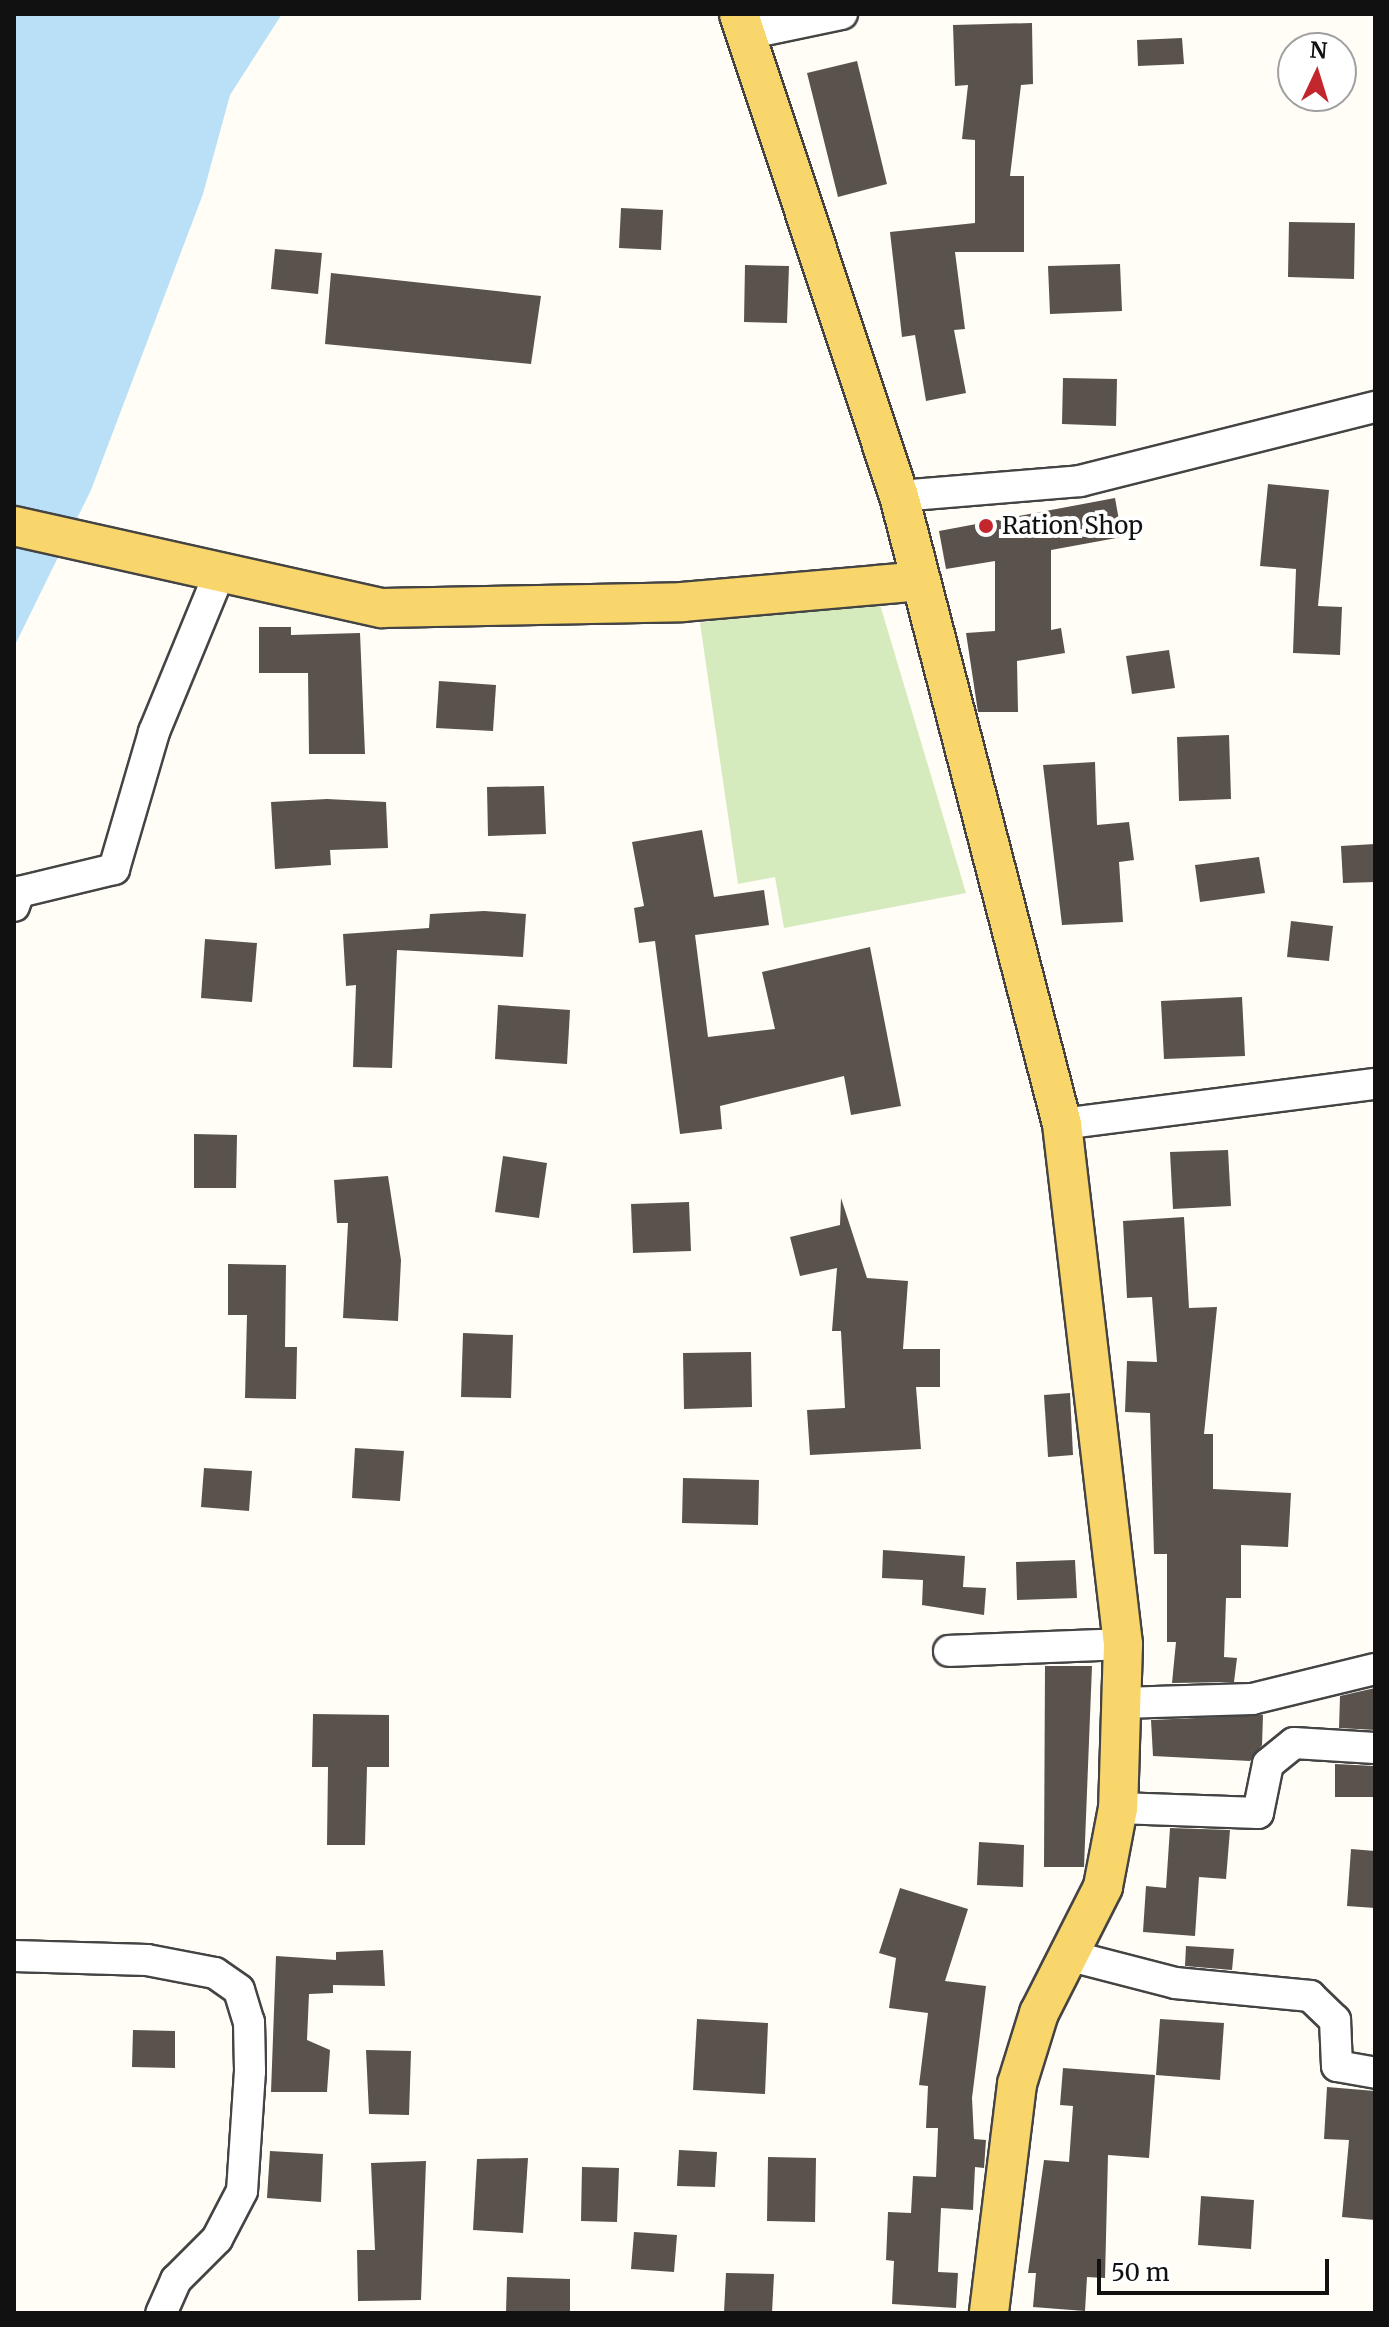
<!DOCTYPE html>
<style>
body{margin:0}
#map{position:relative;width:1389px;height:2327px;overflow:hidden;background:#fffdf5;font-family:Merriweather,serif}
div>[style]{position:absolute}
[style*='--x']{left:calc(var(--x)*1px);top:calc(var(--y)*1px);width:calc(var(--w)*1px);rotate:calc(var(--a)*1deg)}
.green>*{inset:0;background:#d5ebbd}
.water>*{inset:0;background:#b9e0f7}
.building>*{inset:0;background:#5a524d}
.roads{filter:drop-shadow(2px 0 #444) drop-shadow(-2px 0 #444) drop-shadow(0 2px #444) drop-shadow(0 -2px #444)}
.minor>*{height:30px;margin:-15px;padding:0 15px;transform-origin:15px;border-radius:15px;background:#fff}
.major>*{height:38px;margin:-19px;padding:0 19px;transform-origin:19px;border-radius:19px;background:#f9d66b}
.dots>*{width:22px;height:22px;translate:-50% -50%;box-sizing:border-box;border:4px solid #fff;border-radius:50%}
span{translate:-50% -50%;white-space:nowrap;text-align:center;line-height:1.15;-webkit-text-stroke:8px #fff;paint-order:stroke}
.poi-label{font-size:24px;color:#111}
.left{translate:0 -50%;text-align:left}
.frame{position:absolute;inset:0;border:16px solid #111;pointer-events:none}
.north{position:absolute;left:1277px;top:32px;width:80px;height:80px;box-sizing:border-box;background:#fff;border:2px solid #a0a0a0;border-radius:50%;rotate:4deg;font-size:22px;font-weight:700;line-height:32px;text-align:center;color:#111}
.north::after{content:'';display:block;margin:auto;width:28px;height:36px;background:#c4262e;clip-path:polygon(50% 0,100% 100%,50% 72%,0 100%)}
.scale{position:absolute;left:1097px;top:2259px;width:232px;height:36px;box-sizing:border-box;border:4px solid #111;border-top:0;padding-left:10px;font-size:24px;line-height:28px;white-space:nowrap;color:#111;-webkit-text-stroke:6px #fff;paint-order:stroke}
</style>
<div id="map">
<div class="green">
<div style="clip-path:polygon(876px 591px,966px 893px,784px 928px,775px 877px,738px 884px,700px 623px)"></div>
</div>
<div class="water">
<div style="clip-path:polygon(14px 14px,282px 14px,230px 95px,203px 194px,91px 490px,14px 647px)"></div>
</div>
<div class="building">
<div style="clip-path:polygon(1032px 23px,1033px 84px,1021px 85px,1010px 176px,1024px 176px,1024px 252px,955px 252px,965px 329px,954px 330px,966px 393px,926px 401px,915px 335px,902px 337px,890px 232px,975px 223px,975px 140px,962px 139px,968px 85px,955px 86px,953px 25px)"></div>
<div style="clip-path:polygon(1182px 38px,1184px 64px,1138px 66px,1137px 40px)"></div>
<div style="clip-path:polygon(857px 61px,887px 184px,838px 197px,807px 73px)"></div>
<div style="clip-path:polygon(621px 208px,663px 210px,661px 250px,619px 248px)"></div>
<div style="clip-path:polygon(1289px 222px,1355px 223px,1354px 279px,1288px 277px)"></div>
<div style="clip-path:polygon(275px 249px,322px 253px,318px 294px,271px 289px)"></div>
<div style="clip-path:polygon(1120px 264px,1122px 311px,1050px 314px,1048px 266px)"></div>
<div style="clip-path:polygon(745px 265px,789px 266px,787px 323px,744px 322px)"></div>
<div style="clip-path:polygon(331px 273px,541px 296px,531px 364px,325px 344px)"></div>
<div style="clip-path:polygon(1063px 378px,1117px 379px,1116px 426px,1062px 424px)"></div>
<div style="clip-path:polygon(1268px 484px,1329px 490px,1318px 606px,1342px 607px,1340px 655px,1293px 653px,1296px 569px,1260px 566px)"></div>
<div style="clip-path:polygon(1115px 498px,1122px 537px,1051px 550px,1051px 630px,1061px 628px,1065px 653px,1017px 661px,1018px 712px,978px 712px,966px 633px,995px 631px,995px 561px,946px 569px,939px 531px)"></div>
<div style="clip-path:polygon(259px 627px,291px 627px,291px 635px,360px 633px,365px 754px,309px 754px,308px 673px,259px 673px)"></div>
<div style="clip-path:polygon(1169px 650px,1175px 688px,1132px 694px,1126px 656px)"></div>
<div style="clip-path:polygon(439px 681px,496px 685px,493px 731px,436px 728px)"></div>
<div style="clip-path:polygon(1229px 735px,1231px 799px,1179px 801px,1177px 737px)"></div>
<div style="clip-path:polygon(1095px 762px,1097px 825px,1129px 822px,1134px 860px,1119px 862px,1123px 922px,1062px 925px,1043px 765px)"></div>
<div style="clip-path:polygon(544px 786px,546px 834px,488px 836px,487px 787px)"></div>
<div style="clip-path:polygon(327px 799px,386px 802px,388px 848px,330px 850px,331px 865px,275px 869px,271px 802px)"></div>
<div style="clip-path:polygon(702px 830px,714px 897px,764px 890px,769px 925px,695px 935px,708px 1037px,775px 1029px,762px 972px,870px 947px,901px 1106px,851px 1115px,844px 1076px,720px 1106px,722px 1129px,680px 1134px,655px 941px,639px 943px,634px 908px,644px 906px,632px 842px)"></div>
<div style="clip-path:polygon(1375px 844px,1375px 882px,1343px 883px,1341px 846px)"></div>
<div style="clip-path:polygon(1259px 857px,1265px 893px,1200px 902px,1195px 865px)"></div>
<div style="clip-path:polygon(484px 911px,526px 914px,523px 957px,397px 950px,392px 1068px,353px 1067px,356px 985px,346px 986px,343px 934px,429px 928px,430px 914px)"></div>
<div style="clip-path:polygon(1291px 921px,1333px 926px,1329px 961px,1287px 957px)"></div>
<div style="clip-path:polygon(205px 939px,257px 943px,252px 1002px,201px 998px)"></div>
<div style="clip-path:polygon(1242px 997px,1245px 1056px,1164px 1059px,1161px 1001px)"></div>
<div style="clip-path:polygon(498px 1005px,570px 1010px,567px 1064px,495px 1059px)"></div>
<div style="clip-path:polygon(194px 1134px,237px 1135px,236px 1188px,194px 1188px)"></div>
<div style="clip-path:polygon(1228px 1150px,1231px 1206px,1173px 1209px,1170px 1152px)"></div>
<div style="clip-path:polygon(503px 1156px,547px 1163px,539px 1218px,495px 1212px)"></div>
<div style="clip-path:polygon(388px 1176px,401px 1260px,398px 1321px,343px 1318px,348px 1223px,337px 1223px,334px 1180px)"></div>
<div style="clip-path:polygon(841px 1198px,867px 1278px,908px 1281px,903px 1349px,940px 1349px,940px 1387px,916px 1387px,921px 1449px,810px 1455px,807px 1410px,845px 1408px,841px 1331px,832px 1331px,837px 1268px,800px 1276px,790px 1237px,840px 1225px)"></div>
<div style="clip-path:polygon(689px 1202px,691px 1251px,633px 1253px,631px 1204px)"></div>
<div style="clip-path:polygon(1184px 1217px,1189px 1308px,1217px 1307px,1204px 1434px,1213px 1434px,1213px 1489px,1291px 1493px,1288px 1547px,1241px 1545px,1241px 1598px,1226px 1598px,1224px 1657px,1237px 1658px,1234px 1682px,1172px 1683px,1176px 1642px,1167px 1642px,1167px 1554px,1154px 1554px,1150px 1413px,1125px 1412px,1127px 1361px,1157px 1362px,1152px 1297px,1127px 1298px,1123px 1221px)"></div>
<div style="clip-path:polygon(228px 1264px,286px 1265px,285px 1347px,297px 1347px,296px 1399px,245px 1398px,247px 1315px,228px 1315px)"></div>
<div style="clip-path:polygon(463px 1333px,513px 1335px,511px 1398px,461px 1397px)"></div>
<div style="clip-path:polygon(751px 1352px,752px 1407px,684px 1409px,683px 1353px)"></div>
<div style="clip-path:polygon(1070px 1393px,1073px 1455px,1048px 1457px,1044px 1395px)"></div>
<div style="clip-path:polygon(355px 1448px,404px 1451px,400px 1501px,352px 1498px)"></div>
<div style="clip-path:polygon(204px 1468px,252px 1471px,249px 1511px,201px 1507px)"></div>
<div style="clip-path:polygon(683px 1478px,759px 1480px,758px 1525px,682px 1523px)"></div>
<div style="clip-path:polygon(883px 1550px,965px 1556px,963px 1587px,986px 1588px,984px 1615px,922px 1605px,923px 1580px,882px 1578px)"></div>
<div style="clip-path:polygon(1075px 1560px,1077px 1598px,1017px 1600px,1016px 1562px)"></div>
<div style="clip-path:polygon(1045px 1666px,1092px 1666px,1084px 1867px,1044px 1867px)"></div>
<div style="clip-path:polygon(1375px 1688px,1375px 1730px,1339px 1728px,1340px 1696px)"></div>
<div style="clip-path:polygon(313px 1714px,389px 1715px,389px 1767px,367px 1767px,365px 1845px,327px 1845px,328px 1767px,312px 1767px)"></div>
<div style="clip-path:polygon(1263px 1715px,1262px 1745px,1250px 1761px,1153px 1756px,1151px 1720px)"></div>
<div style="clip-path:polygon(1335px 1764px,1375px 1766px,1375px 1797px,1335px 1797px)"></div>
<div style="clip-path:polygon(1170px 1828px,1230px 1830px,1226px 1879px,1199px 1877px,1195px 1936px,1143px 1932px,1146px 1886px,1166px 1888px)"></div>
<div style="clip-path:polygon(979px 1842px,1024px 1845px,1023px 1887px,977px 1885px)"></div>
<div style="clip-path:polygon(1351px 1849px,1375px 1851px,1375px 1908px,1347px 1906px)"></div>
<div style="clip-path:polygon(900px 1888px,968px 1909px,945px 1981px,986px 1986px,972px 2098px,974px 2139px,986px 2140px,984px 2168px,975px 2167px,973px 2210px,941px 2208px,938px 2272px,958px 2273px,956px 2308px,892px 2304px,894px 2261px,886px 2260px,888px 2212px,911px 2213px,913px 2176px,936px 2177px,938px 2128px,926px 2128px,928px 2086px,919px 2085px,928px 2013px,889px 2008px,896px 1958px,879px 1953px)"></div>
<div style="clip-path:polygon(1186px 1946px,1234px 1949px,1232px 1970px,1185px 1966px)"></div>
<div style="clip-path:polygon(383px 1950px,385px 1986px,333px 1985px,333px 1993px,309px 1994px,307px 2040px,330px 2050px,327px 2092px,271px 2092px,276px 1956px,336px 1960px,336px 1952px)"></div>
<div style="clip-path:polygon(697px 2019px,768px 2023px,765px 2094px,693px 2090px)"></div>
<div style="clip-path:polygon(1160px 2019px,1224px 2023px,1220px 2080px,1156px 2075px)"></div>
<div style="clip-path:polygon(133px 2030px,175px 2031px,175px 2068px,132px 2067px)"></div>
<div style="clip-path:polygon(366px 2050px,411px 2051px,409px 2115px,369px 2114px)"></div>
<div style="clip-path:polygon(1063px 2068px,1155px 2075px,1149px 2158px,1108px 2155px,1105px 2278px,1087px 2277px,1085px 2311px,1033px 2307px,1036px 2273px,1028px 2273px,1044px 2160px,1069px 2162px,1073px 2106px,1060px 2105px)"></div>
<div style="clip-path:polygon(1327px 2087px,1375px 2091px,1375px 2220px,1342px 2217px,1349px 2140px,1324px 2139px)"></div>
<div style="clip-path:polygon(679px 2150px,717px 2152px,715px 2187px,677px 2186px)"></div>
<div style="clip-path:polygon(270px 2151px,323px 2154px,321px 2202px,267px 2198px)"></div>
<div style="clip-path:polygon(768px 2157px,816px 2158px,815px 2222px,767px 2221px)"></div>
<div style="clip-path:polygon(528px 2158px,523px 2233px,473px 2230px,477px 2159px)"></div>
<div style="clip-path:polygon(426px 2161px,421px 2300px,358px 2301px,357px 2250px,375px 2250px,371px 2163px)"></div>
<div style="clip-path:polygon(582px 2167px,619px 2168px,617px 2222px,581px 2221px)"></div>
<div style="clip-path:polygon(1201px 2196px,1254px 2200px,1251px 2249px,1198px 2245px)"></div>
<div style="clip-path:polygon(634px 2232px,677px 2235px,674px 2272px,631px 2269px)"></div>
<div style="clip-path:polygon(726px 2273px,774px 2274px,772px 2313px,724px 2313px)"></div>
<div style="clip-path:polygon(507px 2277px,570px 2279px,570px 2313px,506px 2313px)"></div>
</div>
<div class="roads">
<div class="minor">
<div style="--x:746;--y:34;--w:98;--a:-11.8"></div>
<div style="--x:899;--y:496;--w:182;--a:-4.7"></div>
<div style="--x:1080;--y:481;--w:304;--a:-14.1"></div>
<div style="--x:14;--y:906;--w:15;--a:-70"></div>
<div style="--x:19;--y:892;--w:98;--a:-13.6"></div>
<div style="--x:114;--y:869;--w:143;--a:-73.7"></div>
<div style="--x:154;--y:732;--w:173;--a:-67.6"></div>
<div style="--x:1062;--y:1124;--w:316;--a:-7.3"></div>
<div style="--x:949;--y:1651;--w:174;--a:-2.3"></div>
<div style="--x:1121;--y:1703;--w:131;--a:-1.7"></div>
<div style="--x:1252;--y:1699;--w:127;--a:-13.7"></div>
<div style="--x:1118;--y:1808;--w:140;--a:2"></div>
<div style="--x:1258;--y:1813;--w:50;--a:-78.5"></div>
<div style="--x:1268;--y:1764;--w:33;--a:-39"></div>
<div style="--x:1294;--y:1743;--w:81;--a:3.5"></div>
<div style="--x:1067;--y:1955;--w:112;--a:14.5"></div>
<div style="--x:1175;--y:1983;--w:136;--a:5.5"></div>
<div style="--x:1310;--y:1996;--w:35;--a:44"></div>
<div style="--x:1335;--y:2020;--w:46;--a:87.5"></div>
<div style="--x:1337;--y:2066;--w:39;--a:10"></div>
<div style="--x:14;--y:1956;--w:133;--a:1.7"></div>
<div style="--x:147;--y:1960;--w:69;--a:10.8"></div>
<div style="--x:215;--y:1973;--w:29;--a:35"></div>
<div style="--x:239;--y:1990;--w:34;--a:73"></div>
<div style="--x:249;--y:2022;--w:49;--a:88.8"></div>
<div style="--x:250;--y:2071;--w:120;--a:93.8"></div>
<div style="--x:242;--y:2191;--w:54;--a:117.5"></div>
<div style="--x:217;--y:2239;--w:58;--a:135"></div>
<div style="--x:176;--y:2280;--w:36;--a:114"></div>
</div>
<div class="major">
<div style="--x:739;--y:14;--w:508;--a:71.64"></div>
<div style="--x:899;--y:496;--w:649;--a:75.45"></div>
<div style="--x:1062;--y:1124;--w:524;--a:83.31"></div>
<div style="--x:1123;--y:1644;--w:164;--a:91.7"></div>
<div style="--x:1118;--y:1808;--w:80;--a:100.8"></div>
<div style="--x:1103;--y:1887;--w:141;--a:116.9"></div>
<div style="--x:1039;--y:2013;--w:74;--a:107.2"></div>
<div style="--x:1017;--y:2084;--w:231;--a:97"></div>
<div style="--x:14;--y:526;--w:377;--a:12.6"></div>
<div style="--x:382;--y:608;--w:300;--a:-1.1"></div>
<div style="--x:682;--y:602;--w:240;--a:-5"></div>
</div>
</div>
<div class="dots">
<div style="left:986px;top:526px;background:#c4262e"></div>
</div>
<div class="poi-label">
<span class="left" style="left:1002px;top:526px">Ration Shop</span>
</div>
<div class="frame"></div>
<div class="north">N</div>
<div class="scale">50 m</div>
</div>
